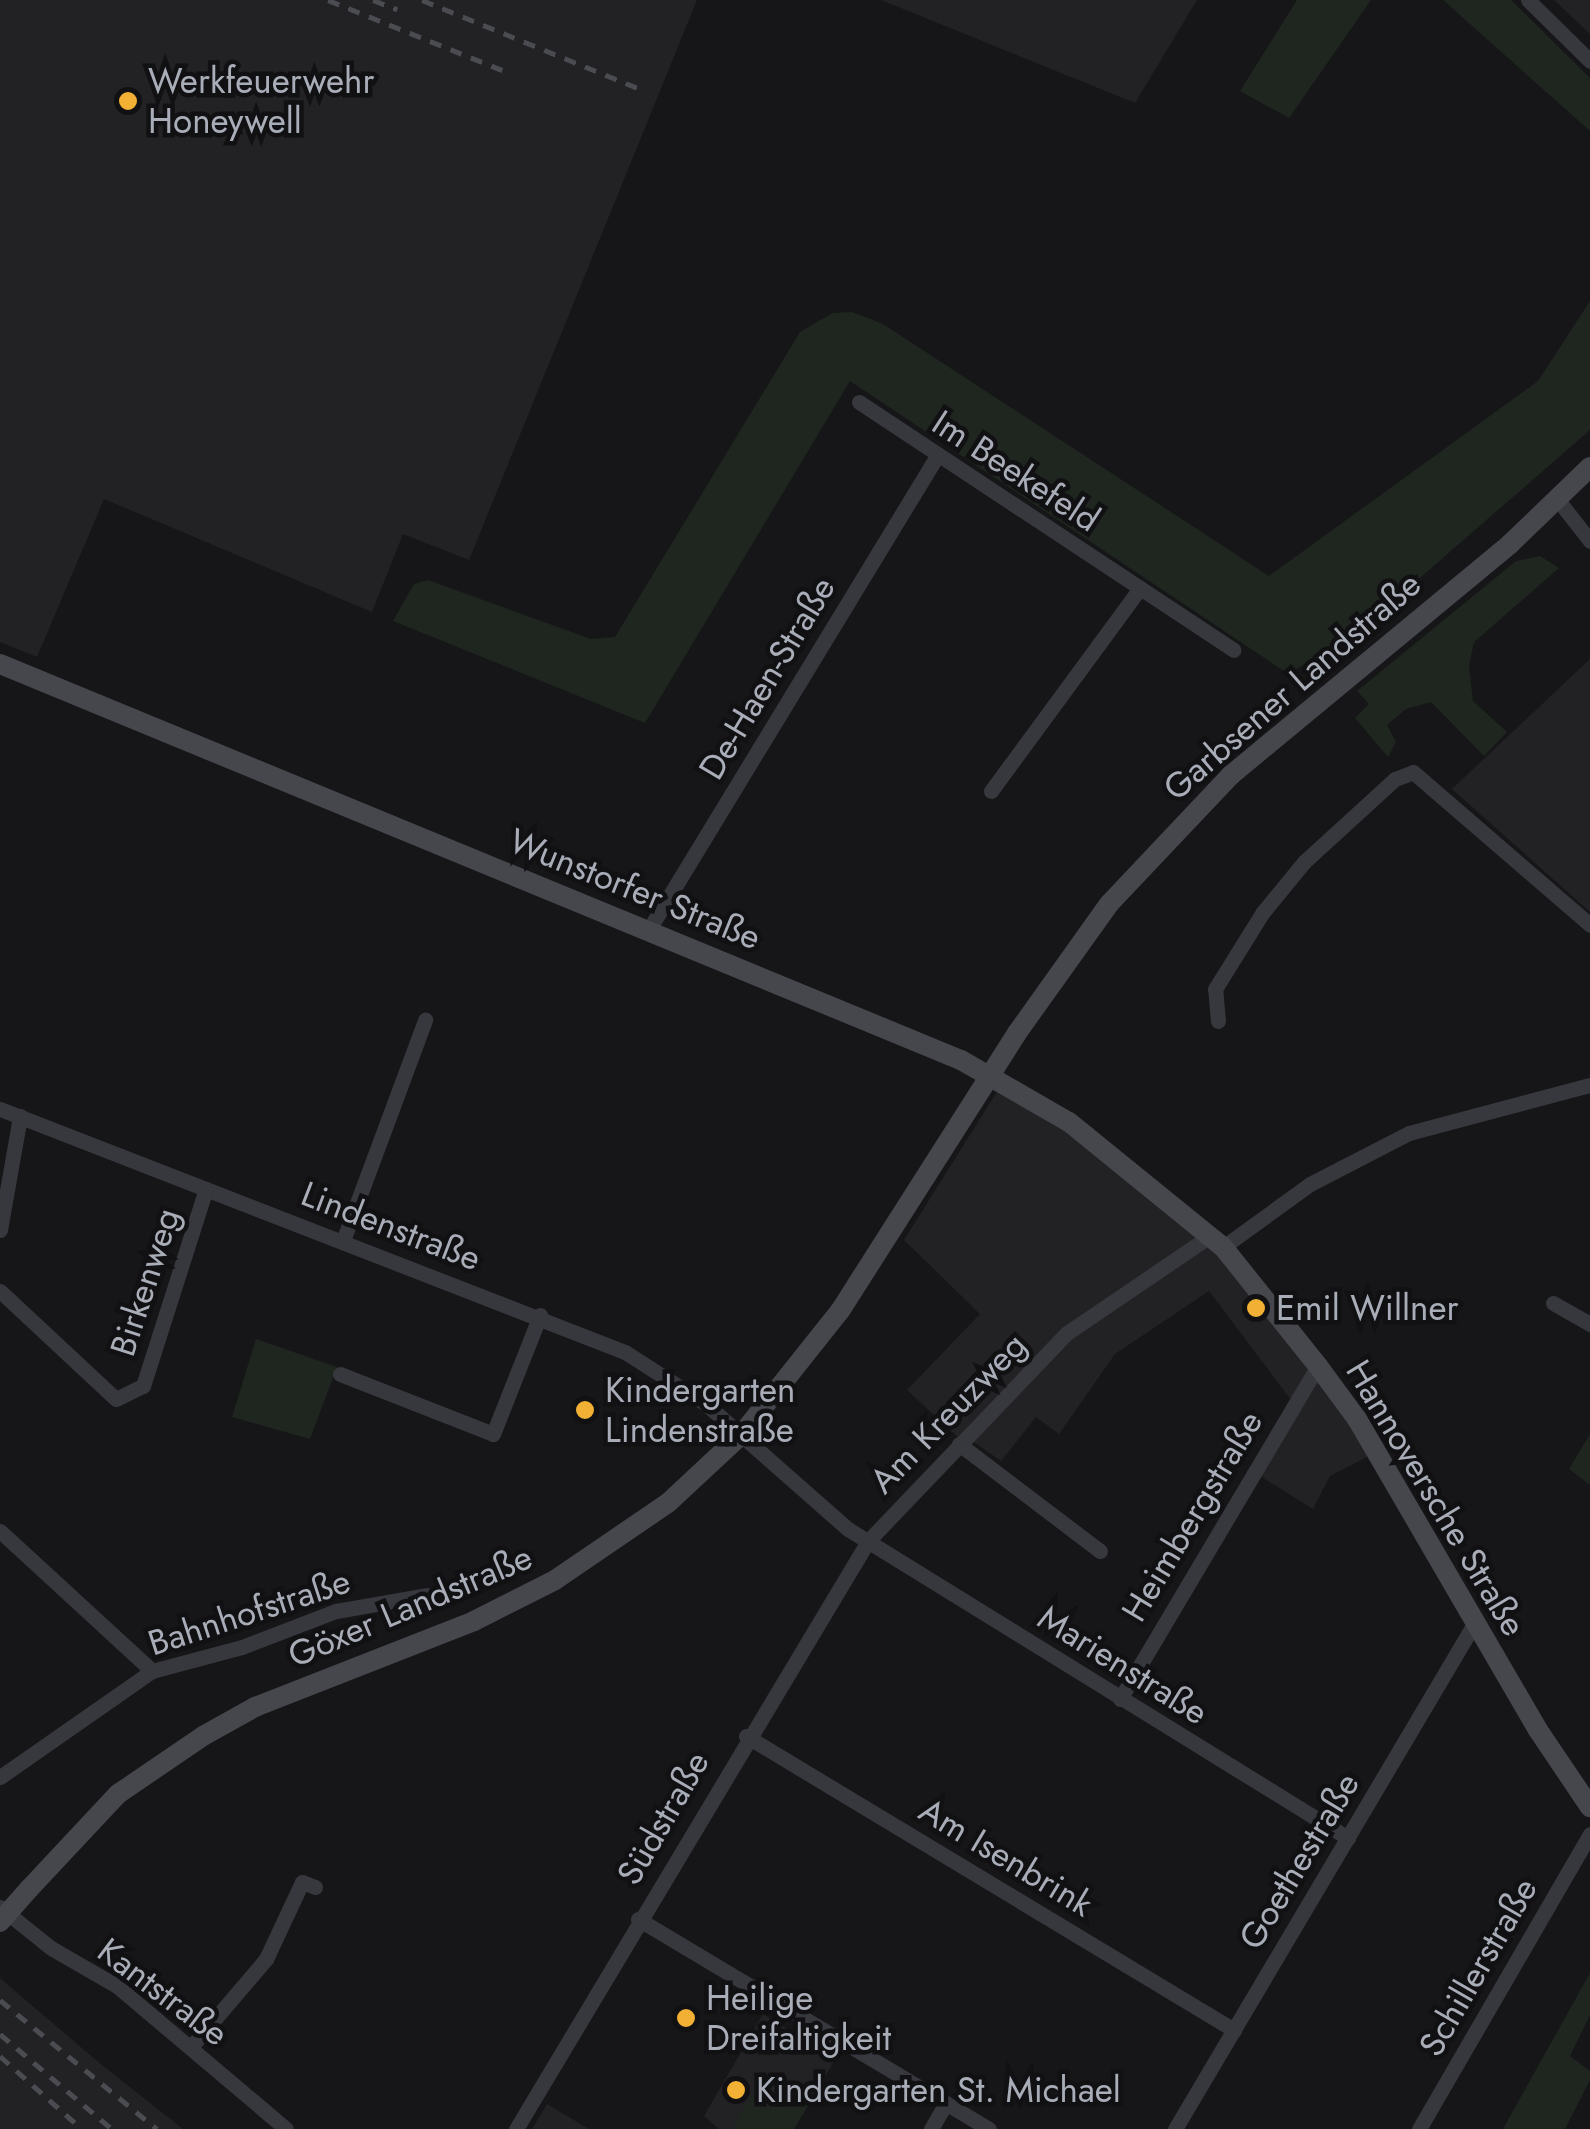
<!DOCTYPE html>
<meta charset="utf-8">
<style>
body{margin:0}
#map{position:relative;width:1590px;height:2129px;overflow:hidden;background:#161618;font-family:Jost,sans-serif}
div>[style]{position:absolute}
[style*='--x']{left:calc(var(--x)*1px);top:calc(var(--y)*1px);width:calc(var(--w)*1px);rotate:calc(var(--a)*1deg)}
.built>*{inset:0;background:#222225}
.green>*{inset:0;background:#1e261f}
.street>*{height:15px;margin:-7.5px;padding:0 7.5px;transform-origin:7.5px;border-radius:7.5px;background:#37383d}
.secondary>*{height:20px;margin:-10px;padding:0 10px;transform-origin:10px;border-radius:10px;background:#45474d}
.rail>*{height:5px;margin-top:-2.5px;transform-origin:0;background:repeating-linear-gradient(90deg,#4a4c52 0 12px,transparent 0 22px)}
.secondary-bridge>*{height:20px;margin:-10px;padding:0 10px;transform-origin:10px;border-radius:10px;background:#45474d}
.dots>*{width:28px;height:28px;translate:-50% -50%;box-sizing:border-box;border:5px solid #111113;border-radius:50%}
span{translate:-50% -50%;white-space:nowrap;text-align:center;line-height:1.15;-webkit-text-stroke:9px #111113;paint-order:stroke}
.poi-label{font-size:35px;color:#a8adb8}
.left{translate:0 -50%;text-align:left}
.street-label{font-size:35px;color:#a8adb8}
</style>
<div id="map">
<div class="built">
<div style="clip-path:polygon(0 0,697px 0,469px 560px,403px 534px,372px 612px,104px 499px,37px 657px,0 642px)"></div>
<div style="clip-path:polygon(881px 0,1197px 0,1135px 103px)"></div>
<div style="clip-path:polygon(1554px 0,1590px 0,1590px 34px,1571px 16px)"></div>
<div style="clip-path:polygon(1590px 659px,1590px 912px,1452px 789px)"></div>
<div style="clip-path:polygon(1003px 1082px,1069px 1122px,1211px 1235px,1357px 1419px,1377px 1452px,1330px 1476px,1313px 1509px,1260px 1476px,1298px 1409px,1209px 1291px,1115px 1354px,1059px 1434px,1036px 1417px,1001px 1461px,968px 1438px,1068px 1335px,1095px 1318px,1067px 1332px,960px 1439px,907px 1390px,980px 1314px,904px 1240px)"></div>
<div style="clip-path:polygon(0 1978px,97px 2061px,183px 2129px,0 2129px)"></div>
<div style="clip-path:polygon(763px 2014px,836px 2058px,794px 2129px,719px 2129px,704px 2116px)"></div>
<div style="clip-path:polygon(547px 2104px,589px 2129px,532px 2129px)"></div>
</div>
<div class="green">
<div style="clip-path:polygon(1297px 0,1371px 0,1289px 118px,1240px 91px)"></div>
<div style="clip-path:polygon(1443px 0,1511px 0,1590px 78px,1590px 131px)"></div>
<div style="clip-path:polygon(1590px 301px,1590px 430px,1337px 650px,1287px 673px,850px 381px,645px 723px,393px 621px,414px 584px,428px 580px,591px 639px,615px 637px,800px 332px,833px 313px,852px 312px,883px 324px,1269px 576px,1538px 381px)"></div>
<div style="clip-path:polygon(1540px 556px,1559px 568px,1474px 642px,1469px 666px,1473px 701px,1507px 732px,1484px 756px,1431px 702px,1406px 709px,1387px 725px,1396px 742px,1388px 757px,1355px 718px,1369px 704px,1357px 691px,1516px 561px)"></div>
<div style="clip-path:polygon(256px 1339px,337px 1367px,310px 1439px,232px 1417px)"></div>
<div style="clip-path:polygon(1590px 1434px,1590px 1485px,1569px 1469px)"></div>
<div style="clip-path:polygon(1590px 1973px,1590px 2015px,1570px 2056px,1590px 2071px,1590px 2080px,1565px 2129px,1503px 2129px)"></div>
<div style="clip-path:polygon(811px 2080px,820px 2085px,794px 2129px,732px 2129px,757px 2087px,782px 2102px,787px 2094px,799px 2101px)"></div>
</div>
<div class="street">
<div style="--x:1528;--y:0;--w:87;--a:44.5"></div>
<div style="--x:859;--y:402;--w:449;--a:33.5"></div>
<div style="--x:1558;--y:500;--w:52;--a:52"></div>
<div style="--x:991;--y:791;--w:252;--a:-53.7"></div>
<div style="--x:648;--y:931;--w:556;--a:-58.68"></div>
<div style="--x:1218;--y:1021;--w:32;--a:-95"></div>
<div style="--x:1215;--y:989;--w:91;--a:-58.1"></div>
<div style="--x:1263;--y:912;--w:65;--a:-50.6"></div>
<div style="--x:1304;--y:862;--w:123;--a:-42.4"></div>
<div style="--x:1395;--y:779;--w:19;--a:-21"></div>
<div style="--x:1413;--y:772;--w:234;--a:40.8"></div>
<div style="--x:0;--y:1109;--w:671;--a:21.25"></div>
<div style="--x:625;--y:1352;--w:96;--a:32.7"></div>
<div style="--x:706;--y:1404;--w:189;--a:41.4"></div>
<div style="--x:848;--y:1529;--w:588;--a:31.72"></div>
<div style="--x:0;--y:1230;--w:116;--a:-80"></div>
<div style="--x:344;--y:1238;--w:233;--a:-69.6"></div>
<div style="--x:1223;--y:1247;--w:107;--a:-35.9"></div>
<div style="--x:1310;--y:1184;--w:111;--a:-27.3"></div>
<div style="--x:1409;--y:1133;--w:187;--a:-14.9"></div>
<div style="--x:0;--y:1291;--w:158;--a:43"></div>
<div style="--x:116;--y:1399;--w:30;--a:-26"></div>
<div style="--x:143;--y:1386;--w:207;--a:-72.3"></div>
<div style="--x:1553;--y:1303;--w:43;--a:29.6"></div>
<div style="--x:340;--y:1374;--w:164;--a:21.4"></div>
<div style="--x:493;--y:1434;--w:128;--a:-68.4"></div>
<div style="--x:959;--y:1444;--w:177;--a:37.2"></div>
<div style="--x:0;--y:1531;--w:207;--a:42.6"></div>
<div style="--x:1120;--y:1699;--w:387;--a:-59.3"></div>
<div style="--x:746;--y:1736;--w:570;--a:31.07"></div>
<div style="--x:0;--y:1777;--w:185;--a:-34.9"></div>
<div style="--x:152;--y:1671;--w:93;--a:-14.9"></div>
<div style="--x:242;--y:1647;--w:101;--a:-21"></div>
<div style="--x:336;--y:1611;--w:92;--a:-10"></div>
<div style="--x:0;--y:1907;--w:65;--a:38.8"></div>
<div style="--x:51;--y:1948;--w:76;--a:29.9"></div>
<div style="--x:117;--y:1986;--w:221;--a:40.2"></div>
<div style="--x:638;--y:1919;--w:409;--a:30.9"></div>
<div style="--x:191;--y:2047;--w:116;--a:-49.6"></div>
<div style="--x:266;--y:1959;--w:85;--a:-64.9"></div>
<div style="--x:302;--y:1882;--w:14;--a:21"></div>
<div style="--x:516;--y:2129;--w:685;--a:-59.09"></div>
<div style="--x:868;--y:1541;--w:288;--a:-46.3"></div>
<div style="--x:1067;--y:1333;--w:174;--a:-34.2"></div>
<div style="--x:931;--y:2129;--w:30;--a:-60"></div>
<div style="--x:1175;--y:2129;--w:587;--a:-59.37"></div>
<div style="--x:1419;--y:2129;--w:341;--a:-59.9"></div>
</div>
<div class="secondary">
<div style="--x:0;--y:664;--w:1039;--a:22.4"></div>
<div style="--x:961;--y:1060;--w:125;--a:29.9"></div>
<div style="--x:1069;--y:1122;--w:198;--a:39.1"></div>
<div style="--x:1223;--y:1247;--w:152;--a:51.4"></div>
<div style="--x:1318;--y:1366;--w:66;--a:53.7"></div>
<div style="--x:1357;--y:1419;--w:360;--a:59.8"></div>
<div style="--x:1538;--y:1730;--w:93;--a:56"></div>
<div style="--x:29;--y:1889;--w:130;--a:-46.9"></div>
<div style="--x:118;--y:1794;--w:103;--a:-34.3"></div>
<div style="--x:203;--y:1736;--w:60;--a:-29.1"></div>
<div style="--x:255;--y:1707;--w:235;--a:-21.4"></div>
<div style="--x:474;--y:1621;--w:91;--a:-26.8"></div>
<div style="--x:555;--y:1580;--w:137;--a:-34.3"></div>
<div style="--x:668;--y:1503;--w:101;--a:-43"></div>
<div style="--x:742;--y:1434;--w:157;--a:-51.5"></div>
<div style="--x:840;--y:1311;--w:330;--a:-57.5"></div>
<div style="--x:1017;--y:1033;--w:158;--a:-54.5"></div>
<div style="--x:1109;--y:904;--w:178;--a:-46.6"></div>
<div style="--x:1231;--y:775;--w:362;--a:-39.6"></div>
<div style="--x:1510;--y:544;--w:111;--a:-43.9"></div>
</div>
<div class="rail">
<div style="--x:328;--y:0;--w:188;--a:21.9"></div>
<div style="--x:373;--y:0;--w:26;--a:21"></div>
<div style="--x:422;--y:0;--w:239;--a:22.2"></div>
<div style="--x:0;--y:2000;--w:203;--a:39.4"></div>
<div style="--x:0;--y:2034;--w:147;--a:40.3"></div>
<div style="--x:0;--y:2056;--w:110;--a:41.7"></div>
</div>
<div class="secondary-bridge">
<div style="--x:0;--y:1922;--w:44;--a:-48.7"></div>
</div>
<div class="dots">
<div style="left:128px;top:101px;background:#f2b134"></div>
<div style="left:1256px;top:1308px;background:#f2b134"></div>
<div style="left:585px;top:1410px;background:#f2b134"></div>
<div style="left:686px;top:2018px;background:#f2b134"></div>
<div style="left:736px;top:2090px;background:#f2b134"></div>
</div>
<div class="poi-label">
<span class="left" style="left:148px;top:101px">Werkfeuerwehr<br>Honeywell</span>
<span class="left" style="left:1276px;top:1308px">Emil Willner</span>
<span class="left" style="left:605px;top:1410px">Kindergarten<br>Lindenstraße</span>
<span class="left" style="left:706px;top:2018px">Heilige<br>Dreifaltigkeit</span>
<span class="left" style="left:756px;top:2090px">Kindergarten St. Michael</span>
</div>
<div class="street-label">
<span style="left:1016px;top:471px;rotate:33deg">Im Beekefeld</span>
<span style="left:767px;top:678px;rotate:-59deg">De-Haen-Straße</span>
<span style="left:1292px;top:686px;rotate:-41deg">Garbsener Landstraße</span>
<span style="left:635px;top:889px;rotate:22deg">Wunstorfer Straße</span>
<span style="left:391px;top:1226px;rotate:21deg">Lindenstraße</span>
<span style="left:145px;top:1282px;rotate:-72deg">Birkenweg</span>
<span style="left:948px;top:1413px;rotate:-46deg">Am Kreuzweg</span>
<span style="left:1436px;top:1498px;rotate:59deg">Hannoversche Straße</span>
<span style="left:1192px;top:1516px;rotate:-59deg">Heimbergstraße</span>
<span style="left:410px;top:1606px;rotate:-23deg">Göxer Landstraße</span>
<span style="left:249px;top:1612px;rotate:-18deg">Bahnhofstraße</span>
<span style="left:1123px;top:1665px;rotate:32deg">Marienstraße</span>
<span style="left:663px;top:1818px;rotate:-60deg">Südstraße</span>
<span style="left:1006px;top:1857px;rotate:31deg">Am Isenbrink</span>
<span style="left:1299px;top:1861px;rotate:-59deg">Goethestraße</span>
<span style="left:1478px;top:1967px;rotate:-60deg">Schillerstraße</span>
<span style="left:163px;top:1992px;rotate:37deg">Kantstraße</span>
</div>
</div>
